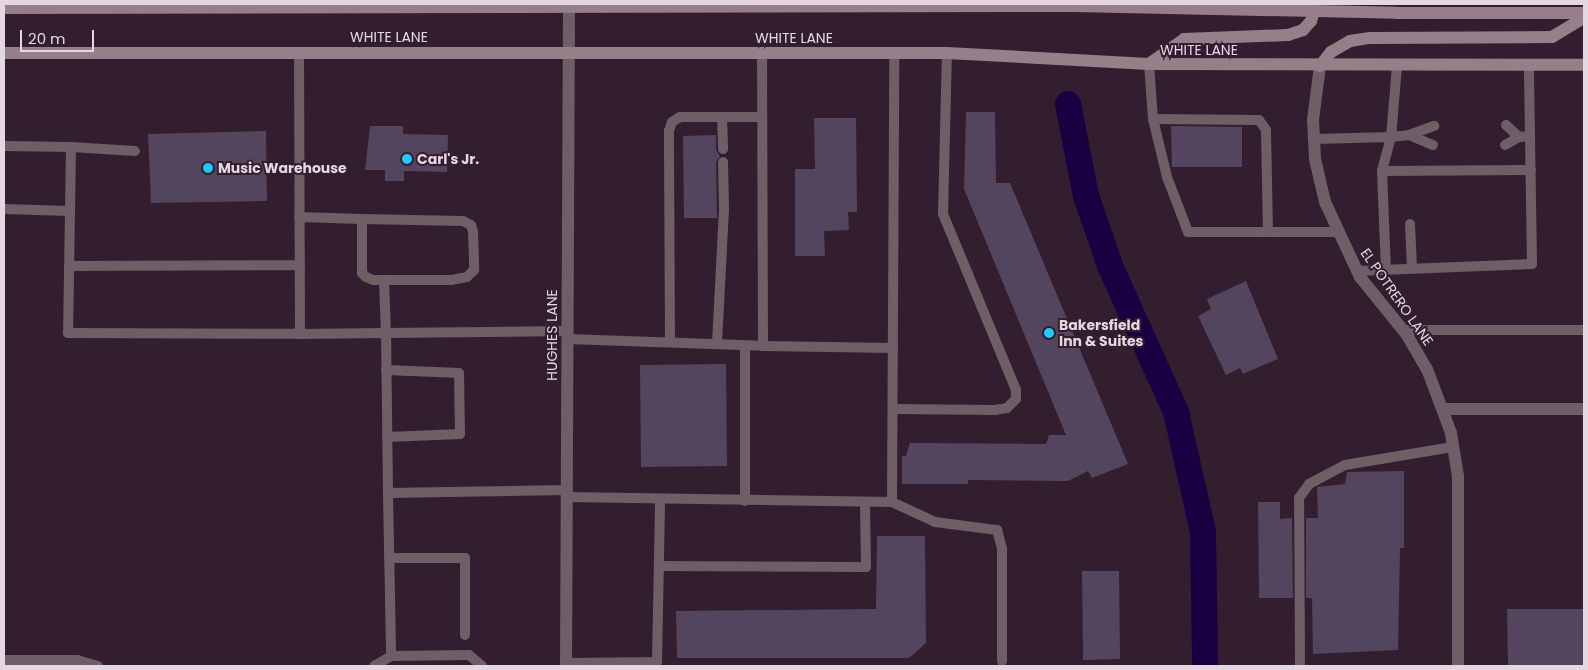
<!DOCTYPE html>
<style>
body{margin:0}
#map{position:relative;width:1588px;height:670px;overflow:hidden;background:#331e30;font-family:Poppins,sans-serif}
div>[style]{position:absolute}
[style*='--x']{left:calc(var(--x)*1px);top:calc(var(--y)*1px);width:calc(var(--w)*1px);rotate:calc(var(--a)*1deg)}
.canal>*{height:26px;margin:-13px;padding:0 13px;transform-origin:13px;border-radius:13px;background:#180042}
.building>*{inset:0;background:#53455d}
.service>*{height:10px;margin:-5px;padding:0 5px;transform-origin:5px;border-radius:5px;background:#6d5f65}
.minor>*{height:12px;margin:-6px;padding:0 6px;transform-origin:6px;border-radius:6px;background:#6d5f65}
.tertiary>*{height:12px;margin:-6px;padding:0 6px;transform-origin:6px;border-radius:6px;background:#6d5f65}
.secondary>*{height:12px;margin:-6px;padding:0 6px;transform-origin:6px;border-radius:6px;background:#957f88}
.dots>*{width:14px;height:14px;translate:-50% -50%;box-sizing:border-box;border:2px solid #331e30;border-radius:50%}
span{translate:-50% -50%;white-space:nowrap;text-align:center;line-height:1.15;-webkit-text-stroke:4px #331e30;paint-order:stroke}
.street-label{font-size:14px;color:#e5d7e2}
.poi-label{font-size:14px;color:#e5d7e2;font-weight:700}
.left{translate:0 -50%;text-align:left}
.frame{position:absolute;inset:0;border:5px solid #e5d7e2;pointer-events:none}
.scale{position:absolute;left:20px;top:30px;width:74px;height:22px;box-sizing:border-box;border:2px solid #e5d7e2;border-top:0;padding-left:6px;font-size:15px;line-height:18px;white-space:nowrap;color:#e5d7e2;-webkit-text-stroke:4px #331e30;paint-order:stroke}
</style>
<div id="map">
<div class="canal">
<div style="--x:1068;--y:104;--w:94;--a:78.9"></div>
<div style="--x:1086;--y:196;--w:76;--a:70.9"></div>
<div style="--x:1111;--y:268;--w:158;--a:65.7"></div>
<div style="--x:1176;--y:412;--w:123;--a:77.3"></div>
<div style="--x:1203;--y:532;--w:134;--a:89.1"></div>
</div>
<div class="building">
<div style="clip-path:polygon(966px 112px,995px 112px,996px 183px,1010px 183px,1128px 464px,1092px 478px,1088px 471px,1068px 481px,968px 480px,968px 484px,902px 484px,902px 456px,906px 456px,910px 443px,1046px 444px,1049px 435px,1066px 435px,964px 189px)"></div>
<div style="clip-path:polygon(814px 118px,856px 118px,857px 212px,848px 212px,849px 230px,824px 231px,825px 256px,795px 256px,795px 169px,815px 169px)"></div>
<div style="clip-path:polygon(370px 126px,403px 126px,403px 134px,448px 135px,447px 172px,404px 171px,404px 181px,385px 181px,385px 170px,365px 170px)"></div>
<div style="clip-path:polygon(1171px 126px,1242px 127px,1242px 167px,1172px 167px)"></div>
<div style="clip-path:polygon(266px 131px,267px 201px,151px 203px,148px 134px)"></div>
<div style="clip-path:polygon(716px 135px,716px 150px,720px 156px,716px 162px,717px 218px,684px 218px,683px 136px)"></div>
<div style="clip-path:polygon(1246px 281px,1278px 359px,1243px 374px,1240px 368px,1226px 375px,1198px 316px,1211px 309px,1207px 299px)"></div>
<div style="clip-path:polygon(726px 364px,727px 466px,641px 467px,640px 365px)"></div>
<div style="clip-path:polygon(1404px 471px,1404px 548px,1400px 548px,1398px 650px,1313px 654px,1312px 598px,1306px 598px,1306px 518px,1318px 518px,1317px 487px,1345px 484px,1347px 472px)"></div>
<div style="clip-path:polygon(1258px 502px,1280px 502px,1280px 519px,1292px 518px,1293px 598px,1259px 598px)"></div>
<div style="clip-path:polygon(877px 536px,925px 536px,926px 643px,909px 658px,677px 658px,676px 611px,876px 609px)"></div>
<div style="clip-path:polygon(1082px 571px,1119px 571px,1120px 659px,1083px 660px)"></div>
<div style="clip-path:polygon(1507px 609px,1584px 609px,1584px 666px,1508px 666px)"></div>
</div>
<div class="service">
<div style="--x:762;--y:52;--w:294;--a:89.8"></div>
<div style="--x:763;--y:346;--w:130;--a:0.9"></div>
<div style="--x:1149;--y:64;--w:55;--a:85.8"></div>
<div style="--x:1153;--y:119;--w:60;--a:76.4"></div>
<div style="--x:1167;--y:177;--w:59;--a:69.1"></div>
<div style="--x:1188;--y:232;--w:149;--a:0"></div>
<div style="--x:1397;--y:66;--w:71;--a:94.8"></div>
<div style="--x:1391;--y:137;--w:18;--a:-6"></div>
<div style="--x:1409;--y:135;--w:26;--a:23"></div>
<div style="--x:722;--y:117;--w:32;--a:88"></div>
<div style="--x:1153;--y:119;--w:106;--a:0.5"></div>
<div style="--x:1259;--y:120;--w:12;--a:55"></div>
<div style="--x:1266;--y:130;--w:102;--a:88.9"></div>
<div style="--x:1506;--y:125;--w:18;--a:43"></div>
<div style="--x:1409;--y:135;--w:27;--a:-20"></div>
<div style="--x:1314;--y:139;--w:77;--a:-1.5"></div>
<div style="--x:1391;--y:137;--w:35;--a:105"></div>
<div style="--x:1382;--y:171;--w:99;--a:87.7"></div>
<div style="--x:1505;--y:145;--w:16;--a:-30"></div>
<div style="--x:1519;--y:137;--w:11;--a:-5"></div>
<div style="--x:4;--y:146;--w:67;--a:0.9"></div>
<div style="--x:71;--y:147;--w:186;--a:90.9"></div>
<div style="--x:68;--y:333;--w:232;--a:0.2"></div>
<div style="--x:300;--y:334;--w:282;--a:-90.2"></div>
<div style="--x:71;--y:147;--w:64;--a:3.6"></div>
<div style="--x:1382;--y:171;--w:149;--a:-0.4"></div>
<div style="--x:4;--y:209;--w:65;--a:1.8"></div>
<div style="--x:299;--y:217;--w:63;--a:1.8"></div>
<div style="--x:362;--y:219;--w:101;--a:1.1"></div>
<div style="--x:463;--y:221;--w:9;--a:27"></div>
<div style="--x:471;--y:225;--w:7;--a:74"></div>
<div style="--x:473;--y:232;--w:38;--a:88"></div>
<div style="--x:474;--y:270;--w:10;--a:135"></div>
<div style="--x:467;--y:277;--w:15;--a:169"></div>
<div style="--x:452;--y:280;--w:79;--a:180"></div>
<div style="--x:373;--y:280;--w:8;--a:-157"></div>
<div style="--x:366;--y:277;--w:6;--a:-135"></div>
<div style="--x:362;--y:273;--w:54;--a:-90"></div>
<div style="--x:1410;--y:224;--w:44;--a:87.4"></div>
<div style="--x:69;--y:266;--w:231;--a:-0.2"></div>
<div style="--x:1357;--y:271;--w:175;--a:-2.3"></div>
<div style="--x:1532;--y:264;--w:199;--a:-90.9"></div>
<div style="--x:1403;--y:330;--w:181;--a:0"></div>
<div style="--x:300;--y:334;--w:86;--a:-0.7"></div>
<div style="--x:386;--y:333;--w:53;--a:-92.2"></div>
<div style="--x:567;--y:339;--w:196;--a:2"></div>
<div style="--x:670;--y:341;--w:210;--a:-90.3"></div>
<div style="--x:669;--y:131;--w:9;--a:-72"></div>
<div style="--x:672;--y:122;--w:9;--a:-32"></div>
<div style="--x:680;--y:117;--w:81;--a:0"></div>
<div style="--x:717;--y:343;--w:134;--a:-87"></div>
<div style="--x:724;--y:209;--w:47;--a:-91.2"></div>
<div style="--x:745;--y:346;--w:155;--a:90"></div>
<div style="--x:386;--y:370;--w:73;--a:2.4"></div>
<div style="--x:459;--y:373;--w:61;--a:89.1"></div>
<div style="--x:460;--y:434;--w:73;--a:177.6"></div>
<div style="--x:893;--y:409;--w:102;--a:0.6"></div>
<div style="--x:995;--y:410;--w:12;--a:-9"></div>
<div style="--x:1007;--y:408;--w:13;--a:-45"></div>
<div style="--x:1016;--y:399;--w:9;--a:-90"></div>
<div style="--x:1016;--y:390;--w:191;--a:-112.5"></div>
<div style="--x:943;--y:214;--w:161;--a:-88.6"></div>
<div style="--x:567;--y:490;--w:179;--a:179"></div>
<div style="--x:388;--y:493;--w:160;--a:-90.7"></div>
<div style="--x:386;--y:333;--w:181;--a:-0.6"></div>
<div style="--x:388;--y:493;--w:163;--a:88.9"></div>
<div style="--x:566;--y:497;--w:326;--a:0.9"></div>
<div style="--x:892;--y:502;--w:449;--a:-89.7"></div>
<div style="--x:892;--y:502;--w:47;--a:24.9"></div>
<div style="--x:935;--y:522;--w:63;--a:7.4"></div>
<div style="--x:997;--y:530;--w:20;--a:75"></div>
<div style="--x:1002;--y:549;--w:112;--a:90"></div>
<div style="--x:389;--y:558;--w:76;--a:0"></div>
<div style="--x:465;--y:558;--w:77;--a:90"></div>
<div style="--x:659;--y:566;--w:207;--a:0.3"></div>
<div style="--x:866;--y:567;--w:65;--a:-90.9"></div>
<div style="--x:4;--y:660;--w:73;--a:0"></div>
<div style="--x:77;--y:660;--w:22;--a:16"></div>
<div style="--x:566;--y:663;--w:91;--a:-0.6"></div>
<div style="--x:657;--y:662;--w:163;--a:-88.9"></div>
<div style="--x:374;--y:666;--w:20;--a:-30"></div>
<div style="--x:391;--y:656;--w:78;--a:-0.7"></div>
<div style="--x:469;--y:655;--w:17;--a:40"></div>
<div style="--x:1300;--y:666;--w:168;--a:-90.3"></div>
<div style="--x:1299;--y:498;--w:17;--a:-54"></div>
<div style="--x:1309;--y:484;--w:41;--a:-27.8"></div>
<div style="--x:1345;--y:465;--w:109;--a:-9.5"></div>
</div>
<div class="minor">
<div style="--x:1320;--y:66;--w:54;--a:97.4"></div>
<div style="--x:1313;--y:120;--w:39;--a:87"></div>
<div style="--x:1315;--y:159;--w:44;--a:76.9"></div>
<div style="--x:1325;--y:202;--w:83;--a:65"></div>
<div style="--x:1360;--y:277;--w:75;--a:51"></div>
<div style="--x:1407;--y:335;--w:39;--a:60"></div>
<div style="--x:1427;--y:369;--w:68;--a:69.4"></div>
<div style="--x:1451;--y:433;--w:44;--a:80.8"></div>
<div style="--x:1458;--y:476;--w:190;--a:90"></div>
<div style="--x:1444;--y:409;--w:140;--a:0"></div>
</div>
<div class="tertiary">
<div style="--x:566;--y:666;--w:662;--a:-89.74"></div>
</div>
<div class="secondary">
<div style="--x:4;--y:8;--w:1071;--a:-0.11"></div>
<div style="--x:1075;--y:6;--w:322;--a:1.2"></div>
<div style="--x:1397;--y:13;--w:187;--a:0"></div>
<div style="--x:4;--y:53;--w:943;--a:0"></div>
<div style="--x:947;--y:53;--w:202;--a:3.1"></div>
<div style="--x:1149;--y:64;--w:435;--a:0.1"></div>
<div style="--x:1149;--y:64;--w:43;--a:-35.5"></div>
<div style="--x:1184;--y:39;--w:104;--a:-2.2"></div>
<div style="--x:1288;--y:35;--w:16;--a:-18"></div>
<div style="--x:1303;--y:30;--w:12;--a:-48"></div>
<div style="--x:1311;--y:21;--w:9;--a:-72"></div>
<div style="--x:1320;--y:66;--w:18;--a:-52"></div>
<div style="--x:1331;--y:52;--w:22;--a:-30"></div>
<div style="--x:1350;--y:41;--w:20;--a:-9"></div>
<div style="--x:1370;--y:38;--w:182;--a:-0.3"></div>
<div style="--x:1552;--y:37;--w:37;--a:-31"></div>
</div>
<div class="dots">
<div style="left:407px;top:159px;background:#21c9fd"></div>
<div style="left:208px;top:168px;background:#21c9fd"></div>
<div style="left:1049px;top:333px;background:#21c9fd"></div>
</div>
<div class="street-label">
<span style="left:389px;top:37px">WHITE LANE</span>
<span style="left:794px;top:38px">WHITE LANE</span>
<span style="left:1199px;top:50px">WHITE LANE</span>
<span style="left:1397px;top:297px;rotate:55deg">EL POTRERO LANE</span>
<span style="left:552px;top:335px;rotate:-90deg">HUGHES LANE</span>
</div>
<div class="poi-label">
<span class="left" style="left:417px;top:159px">Carl's Jr.</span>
<span class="left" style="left:218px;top:168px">Music Warehouse</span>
<span class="left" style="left:1059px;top:333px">Bakersfield<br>Inn &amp; Suites</span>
</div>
<div class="frame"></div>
<div class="scale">20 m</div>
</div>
